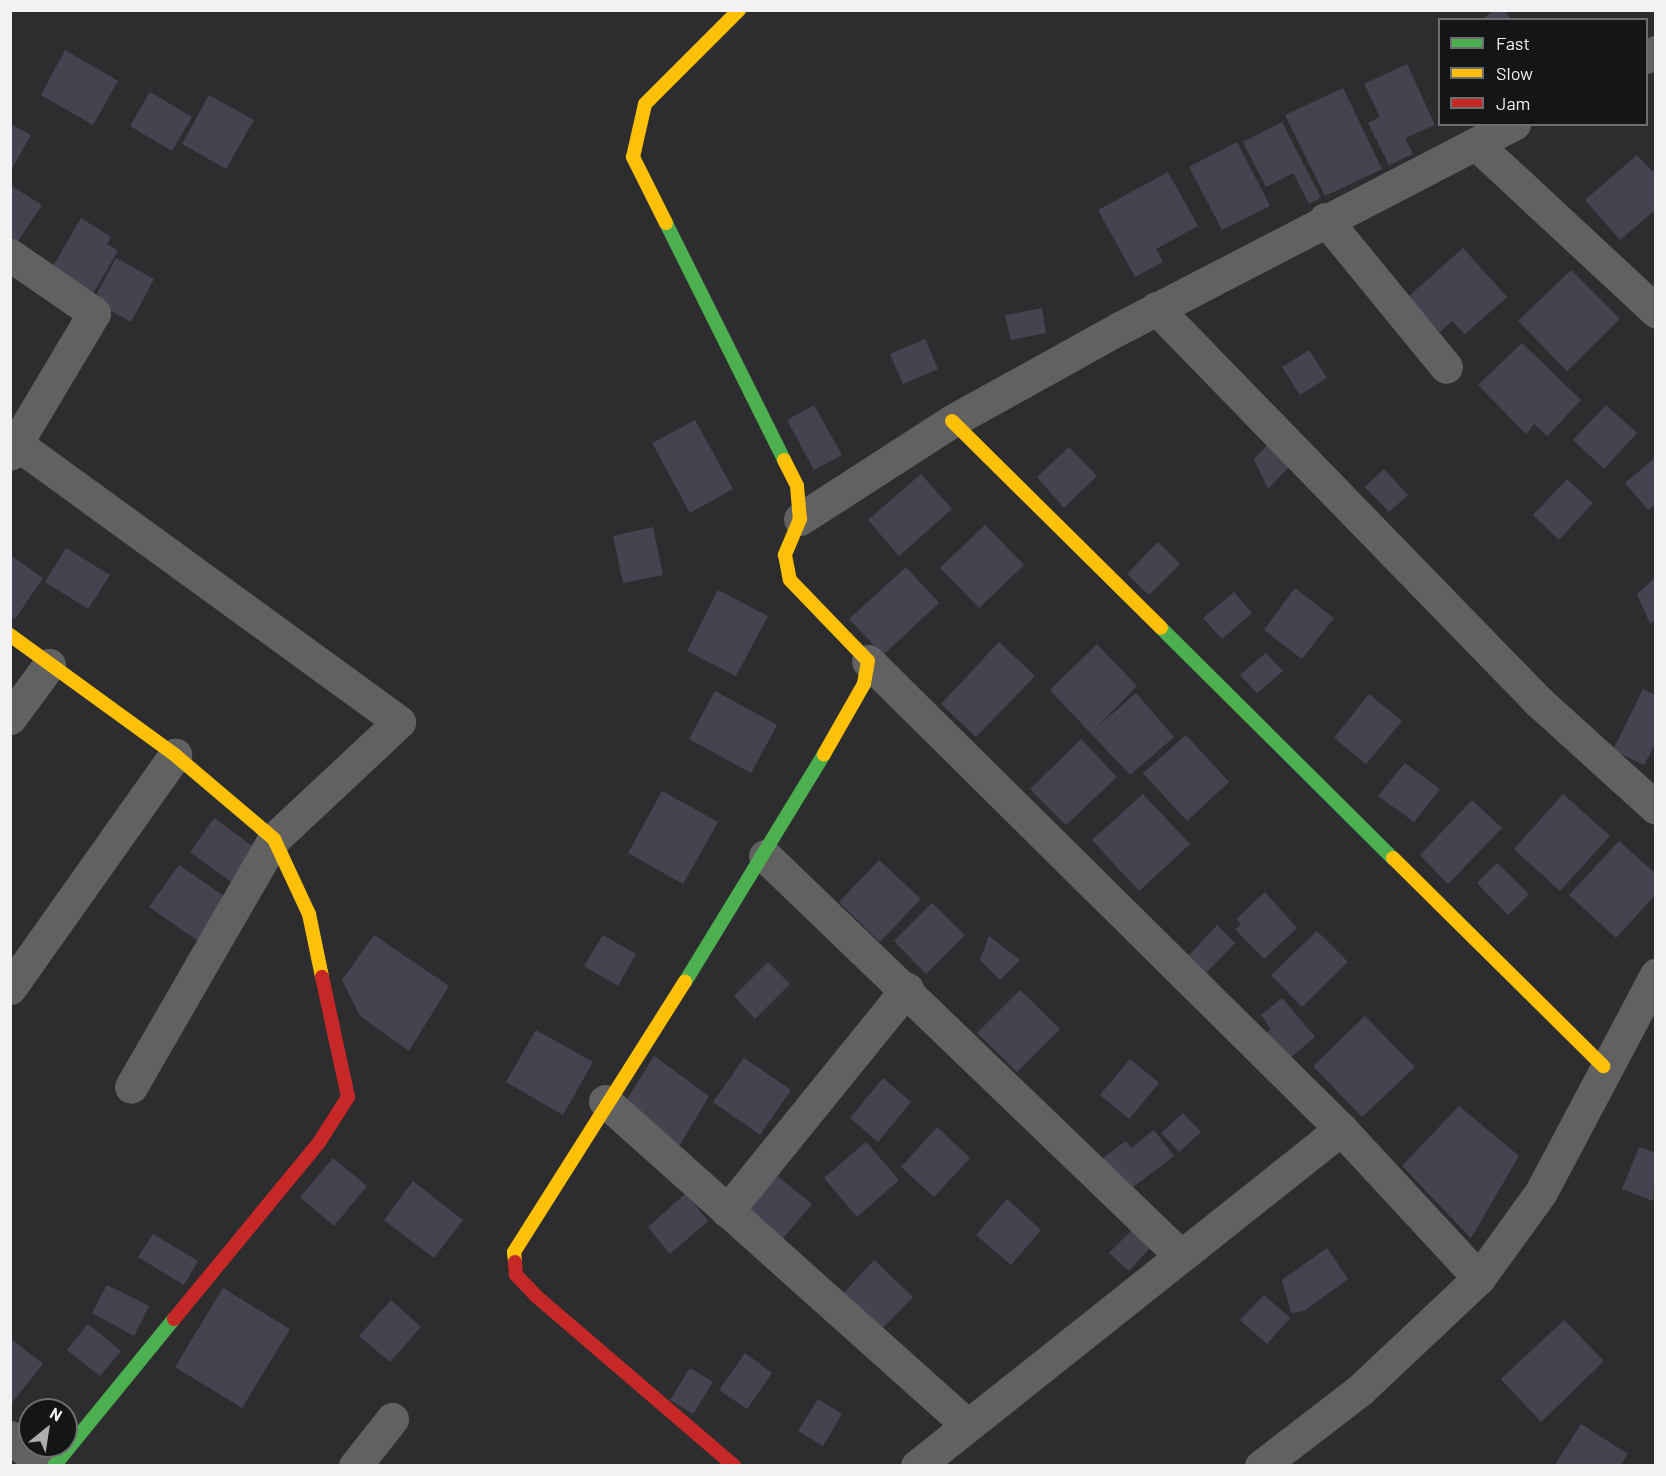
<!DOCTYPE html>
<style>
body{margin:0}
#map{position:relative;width:1666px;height:1476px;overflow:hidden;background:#2d2d2f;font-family:Barlow,sans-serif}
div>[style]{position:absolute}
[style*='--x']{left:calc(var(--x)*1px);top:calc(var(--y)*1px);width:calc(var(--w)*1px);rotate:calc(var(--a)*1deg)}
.building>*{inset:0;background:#444450}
.street>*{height:33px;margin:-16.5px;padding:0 16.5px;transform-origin:16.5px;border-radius:16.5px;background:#616162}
.fast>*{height:14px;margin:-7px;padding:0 7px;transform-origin:7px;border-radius:7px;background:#4caf50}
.slow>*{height:14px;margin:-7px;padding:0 7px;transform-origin:7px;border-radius:7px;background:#ffc107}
.jam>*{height:14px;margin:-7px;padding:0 7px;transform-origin:7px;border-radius:7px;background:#c62828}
span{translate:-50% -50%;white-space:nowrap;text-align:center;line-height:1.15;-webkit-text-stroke:6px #141517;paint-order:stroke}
.frame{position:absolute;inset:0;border:12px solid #f2f2f5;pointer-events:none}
.legend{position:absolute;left:1438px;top:18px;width:210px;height:108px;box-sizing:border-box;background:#141517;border:2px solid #6d6d70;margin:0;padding:8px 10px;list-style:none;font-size:18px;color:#f2f2f5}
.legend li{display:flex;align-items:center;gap:12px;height:30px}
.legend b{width:30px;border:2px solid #6d6d70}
.north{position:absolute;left:18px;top:1398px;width:60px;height:60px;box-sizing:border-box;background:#141517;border:2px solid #6d6d70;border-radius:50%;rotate:30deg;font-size:16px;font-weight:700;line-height:24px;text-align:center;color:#f2f2f5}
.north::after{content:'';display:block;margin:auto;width:21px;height:27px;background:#adadb0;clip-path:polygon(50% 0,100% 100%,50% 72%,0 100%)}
</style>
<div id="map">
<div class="building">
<div style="clip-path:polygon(1495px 10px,1505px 10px,1511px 20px,1481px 20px)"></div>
<div style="clip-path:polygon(65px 50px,118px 81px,93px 125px,41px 95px)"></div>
<div style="clip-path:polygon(1407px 64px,1435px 125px,1405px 138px,1413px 154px,1389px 165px,1368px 123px,1380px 117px,1364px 84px)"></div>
<div style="clip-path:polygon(1343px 88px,1382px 169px,1325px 196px,1285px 115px)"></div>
<div style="clip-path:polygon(150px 92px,192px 117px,172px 151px,130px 126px)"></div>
<div style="clip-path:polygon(209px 95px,254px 120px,226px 169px,182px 144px)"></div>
<div style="clip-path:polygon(1282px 122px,1321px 198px,1309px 204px,1293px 173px,1266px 187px,1243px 142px)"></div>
<div style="clip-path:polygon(10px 124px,31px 135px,10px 172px)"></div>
<div style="clip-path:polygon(1237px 142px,1270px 206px,1222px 230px,1189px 167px)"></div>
<div style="clip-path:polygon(1637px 155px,1656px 175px,1656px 209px,1620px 240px,1585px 200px)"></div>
<div style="clip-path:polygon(1168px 172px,1198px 226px,1156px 249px,1163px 262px,1135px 277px,1098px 210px)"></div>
<div style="clip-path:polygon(10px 185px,42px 205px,10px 253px)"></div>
<div style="clip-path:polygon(81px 218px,111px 237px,107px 244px,118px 251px,91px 297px,49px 273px)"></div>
<div style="clip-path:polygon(1463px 248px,1507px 297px,1465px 334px,1452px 321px,1440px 332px,1408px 297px)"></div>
<div style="clip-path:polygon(116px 258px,154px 279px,131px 322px,93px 301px)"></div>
<div style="clip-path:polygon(1571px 270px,1620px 319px,1567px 371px,1518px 321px)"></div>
<div style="clip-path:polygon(1042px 308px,1046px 333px,1011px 340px,1005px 315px)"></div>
<div style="clip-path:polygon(925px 339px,938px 369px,903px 384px,890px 354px)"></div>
<div style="clip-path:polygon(1522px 343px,1581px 400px,1547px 436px,1534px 424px,1526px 434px,1478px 385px)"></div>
<div style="clip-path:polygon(1309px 350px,1327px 378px,1300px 395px,1282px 367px)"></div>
<div style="clip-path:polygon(814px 405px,842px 455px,814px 470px,787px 420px)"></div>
<div style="clip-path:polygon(1606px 405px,1637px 433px,1604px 469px,1573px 440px)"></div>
<div style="clip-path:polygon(695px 420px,733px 489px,690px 513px,652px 443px)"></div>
<div style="clip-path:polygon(1271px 441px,1294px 462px,1268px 489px,1254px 459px)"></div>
<div style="clip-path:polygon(1069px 447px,1097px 476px,1064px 508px,1037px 477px)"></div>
<div style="clip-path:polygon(1656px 457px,1656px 504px,1648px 510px,1625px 483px)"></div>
<div style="clip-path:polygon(1384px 469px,1408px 495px,1389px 512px,1365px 487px)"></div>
<div style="clip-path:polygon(921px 474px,952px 509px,899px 556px,868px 520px)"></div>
<div style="clip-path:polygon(1567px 479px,1593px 503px,1559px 540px,1533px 515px)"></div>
<div style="clip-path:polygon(985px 525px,1024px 565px,979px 608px,940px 568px)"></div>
<div style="clip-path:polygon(653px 527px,663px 575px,623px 583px,613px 536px)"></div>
<div style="clip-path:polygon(1158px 542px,1180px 564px,1149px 595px,1127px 574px)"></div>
<div style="clip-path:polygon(66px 548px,110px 575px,88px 609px,45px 582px)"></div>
<div style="clip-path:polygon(10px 555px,43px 578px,15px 619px,10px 616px)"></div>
<div style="clip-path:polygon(906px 567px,939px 603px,883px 655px,849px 619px)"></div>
<div style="clip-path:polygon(1656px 577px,1656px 619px,1650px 624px,1637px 594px)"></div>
<div style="clip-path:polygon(1295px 588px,1334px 618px,1302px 659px,1264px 630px)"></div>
<div style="clip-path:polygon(718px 590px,768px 616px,736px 676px,687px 651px)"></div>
<div style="clip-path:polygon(1234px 592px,1252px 613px,1222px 639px,1203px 618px)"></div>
<div style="clip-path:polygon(999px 642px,1035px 676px,976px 737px,941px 704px)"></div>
<div style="clip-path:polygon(1097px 644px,1137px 686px,1097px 727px,1136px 693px,1174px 737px,1130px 775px,1050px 690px)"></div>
<div style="clip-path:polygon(1266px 653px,1283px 671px,1257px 693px,1240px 675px)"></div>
<div style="clip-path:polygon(1643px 689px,1656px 695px,1656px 742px,1644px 765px,1613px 750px)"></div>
<div style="clip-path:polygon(715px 691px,777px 725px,751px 773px,689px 739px)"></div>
<div style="clip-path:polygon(1369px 694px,1402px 721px,1366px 764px,1334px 738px)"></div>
<div style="clip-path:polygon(1186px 735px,1229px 782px,1187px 821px,1143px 773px)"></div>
<div style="clip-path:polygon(1081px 739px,1117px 777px,1066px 825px,1030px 789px)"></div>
<div style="clip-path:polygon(1405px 763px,1440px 789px,1414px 822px,1378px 796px)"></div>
<div style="clip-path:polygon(662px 791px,718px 822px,683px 884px,628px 853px)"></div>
<div style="clip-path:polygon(1143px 794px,1190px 844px,1139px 891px,1092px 840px)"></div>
<div style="clip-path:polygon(1563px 794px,1610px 836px,1560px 891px,1514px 849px)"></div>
<div style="clip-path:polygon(1472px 800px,1502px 828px,1448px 884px,1420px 855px)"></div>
<div style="clip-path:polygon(214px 818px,262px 853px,238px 887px,190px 852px)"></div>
<div style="clip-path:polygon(1619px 841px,1656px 874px,1656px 894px,1616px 938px,1569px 895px)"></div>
<div style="clip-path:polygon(879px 860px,921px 899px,880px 942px,839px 902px)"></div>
<div style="clip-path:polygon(1497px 863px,1529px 894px,1508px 915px,1477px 883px)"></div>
<div style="clip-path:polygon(179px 865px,234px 903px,204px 945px,149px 907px)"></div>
<div style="clip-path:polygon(1265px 892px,1297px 928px,1264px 959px,1235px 929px,1241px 925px,1236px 919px)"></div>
<div style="clip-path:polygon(932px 903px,965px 935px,926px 974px,894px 941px)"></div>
<div style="clip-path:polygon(1217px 925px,1235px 943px,1196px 984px,1179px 966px)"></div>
<div style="clip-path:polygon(1317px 931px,1348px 962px,1302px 1007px,1271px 975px)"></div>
<div style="clip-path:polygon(374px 935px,449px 986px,409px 1051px,360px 1016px,342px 980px)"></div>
<div style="clip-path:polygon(603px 935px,636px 954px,618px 986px,584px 966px)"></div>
<div style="clip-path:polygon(989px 936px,1020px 960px,1000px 980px,980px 960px)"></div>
<div style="clip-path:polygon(768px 962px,790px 984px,755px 1019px,734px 996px)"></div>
<div style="clip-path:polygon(1020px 990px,1060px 1029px,1017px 1072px,977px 1033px)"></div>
<div style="clip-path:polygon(1282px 998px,1315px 1037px,1282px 1065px,1260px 1039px,1271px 1029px,1261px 1015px)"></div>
<div style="clip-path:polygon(1365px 1016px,1415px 1067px,1362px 1117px,1313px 1066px)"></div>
<div style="clip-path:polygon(536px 1030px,593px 1062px,563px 1115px,506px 1082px)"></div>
<div style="clip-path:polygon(654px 1056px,709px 1096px,674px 1155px,620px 1111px)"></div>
<div style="clip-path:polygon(744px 1058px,791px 1090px,760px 1135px,713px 1102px)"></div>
<div style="clip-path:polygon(1130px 1059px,1159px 1083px,1129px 1119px,1100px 1095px)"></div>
<div style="clip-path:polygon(883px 1078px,911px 1102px,878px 1142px,850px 1118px)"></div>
<div style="clip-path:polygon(1459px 1106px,1519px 1156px,1471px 1238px,1402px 1166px)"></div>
<div style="clip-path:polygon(1183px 1113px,1201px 1132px,1179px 1152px,1161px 1133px)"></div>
<div style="clip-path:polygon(937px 1127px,970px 1158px,934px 1197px,901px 1167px)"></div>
<div style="clip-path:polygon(1154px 1130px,1174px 1156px,1124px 1194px,1099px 1161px,1126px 1141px,1131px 1148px)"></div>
<div style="clip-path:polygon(866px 1142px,899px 1180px,857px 1217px,824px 1178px)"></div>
<div style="clip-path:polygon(1639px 1147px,1656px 1153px,1653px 1201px,1622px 1189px)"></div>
<div style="clip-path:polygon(333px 1158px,367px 1186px,334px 1226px,300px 1197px)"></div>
<div style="clip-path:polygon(776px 1175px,812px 1204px,780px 1242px,745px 1212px)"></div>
<div style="clip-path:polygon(413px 1181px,463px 1220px,434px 1258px,384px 1220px)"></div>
<div style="clip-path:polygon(686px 1193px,708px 1221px,670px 1254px,648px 1227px)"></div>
<div style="clip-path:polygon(1007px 1199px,1041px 1230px,1011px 1265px,976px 1235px)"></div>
<div style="clip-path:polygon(1140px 1222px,1158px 1239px,1129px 1271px,1109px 1253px)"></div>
<div style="clip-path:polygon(153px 1234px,198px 1261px,184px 1285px,138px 1257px)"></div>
<div style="clip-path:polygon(1327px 1248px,1348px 1279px,1304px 1311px,1291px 1313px,1282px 1280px)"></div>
<div style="clip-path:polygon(874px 1260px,913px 1297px,880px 1331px,842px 1295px)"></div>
<div style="clip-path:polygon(107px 1285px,149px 1306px,134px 1336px,92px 1313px)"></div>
<div style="clip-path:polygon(223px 1288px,290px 1329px,242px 1408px,175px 1367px)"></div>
<div style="clip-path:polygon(1264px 1295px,1290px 1318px,1267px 1344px,1240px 1320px)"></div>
<div style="clip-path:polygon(391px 1300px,421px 1327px,390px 1362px,359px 1336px)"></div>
<div style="clip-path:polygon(1564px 1320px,1604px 1361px,1541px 1422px,1501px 1379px)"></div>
<div style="clip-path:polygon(88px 1324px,121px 1351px,100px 1376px,67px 1350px)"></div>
<div style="clip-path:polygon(10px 1338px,43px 1364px,10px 1405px)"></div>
<div style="clip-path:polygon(745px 1353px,772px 1373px,747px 1409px,719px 1390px)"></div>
<div style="clip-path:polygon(690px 1368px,713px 1382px,693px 1414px,670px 1400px)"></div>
<div style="clip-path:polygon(818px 1399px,842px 1414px,823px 1446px,798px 1431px)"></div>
<div style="clip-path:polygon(1581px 1424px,1628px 1454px,1620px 1466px,1554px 1466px)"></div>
</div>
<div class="street">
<div style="--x:1646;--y:57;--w:11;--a:-27"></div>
<div style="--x:1476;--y:144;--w:246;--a:42.9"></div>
<div style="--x:1325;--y:219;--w:191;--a:50.7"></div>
<div style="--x:10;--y:255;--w:102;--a:34.6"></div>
<div style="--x:94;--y:313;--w:164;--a:120.8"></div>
<div style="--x:1156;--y:308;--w:548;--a:45.81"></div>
<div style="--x:1538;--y:701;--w:159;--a:42.2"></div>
<div style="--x:10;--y:439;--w:481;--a:36"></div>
<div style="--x:399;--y:722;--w:171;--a:136.9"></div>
<div style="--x:274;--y:839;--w:286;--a:120"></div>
<div style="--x:800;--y:519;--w:181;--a:-32.8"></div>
<div style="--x:952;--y:421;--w:192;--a:-29"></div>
<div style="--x:1120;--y:328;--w:444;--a:-27.4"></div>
<div style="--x:868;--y:661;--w:665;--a:44.7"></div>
<div style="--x:1341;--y:1129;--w:203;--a:47.2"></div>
<div style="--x:10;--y:718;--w:66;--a:-53.7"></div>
<div style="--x:765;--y:856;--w:577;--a:43.88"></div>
<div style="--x:10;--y:988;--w:286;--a:-54.7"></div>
<div style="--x:605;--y:1101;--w:486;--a:41.8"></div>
<div style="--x:727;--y:1211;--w:286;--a:-51"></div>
<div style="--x:10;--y:1437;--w:45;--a:39.6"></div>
<div style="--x:355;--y:1466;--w:60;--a:-51.8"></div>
<div style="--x:917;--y:1466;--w:542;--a:-38.48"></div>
<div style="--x:1261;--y:1466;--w:125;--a:-37.5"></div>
<div style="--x:1360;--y:1390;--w:163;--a:-43.3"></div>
<div style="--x:1479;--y:1278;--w:106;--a:-54.2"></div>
<div style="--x:1541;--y:1192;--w:246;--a:-62.1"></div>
</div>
<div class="fast">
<div style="--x:666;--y:223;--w:265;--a:63.5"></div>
<div style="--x:1161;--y:628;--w:327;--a:44.8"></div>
<div style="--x:685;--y:982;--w:267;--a:-58.6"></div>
<div style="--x:54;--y:1466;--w:190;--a:-50.8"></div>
</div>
<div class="slow">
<div style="--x:666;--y:223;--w:74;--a:-116.6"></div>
<div style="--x:633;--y:157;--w:54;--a:-77.2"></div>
<div style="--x:645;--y:104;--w:133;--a:-45"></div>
<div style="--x:952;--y:421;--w:294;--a:44.7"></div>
<div style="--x:784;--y:460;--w:29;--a:63"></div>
<div style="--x:797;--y:486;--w:33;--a:85"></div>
<div style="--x:800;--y:519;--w:39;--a:113"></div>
<div style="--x:785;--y:555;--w:25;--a:79"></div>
<div style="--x:790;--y:580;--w:112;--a:46.1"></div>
<div style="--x:868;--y:661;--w:23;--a:100"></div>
<div style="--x:864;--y:684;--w:81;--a:119.7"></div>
<div style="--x:10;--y:635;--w:204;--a:36"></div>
<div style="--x:175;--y:755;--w:130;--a:40.3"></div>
<div style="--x:274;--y:839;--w:83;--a:65"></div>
<div style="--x:309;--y:914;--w:64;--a:78.3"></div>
<div style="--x:1393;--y:858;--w:296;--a:44.7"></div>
<div style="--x:515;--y:1262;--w:10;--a:-96"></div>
<div style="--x:514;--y:1252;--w:320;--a:-57.7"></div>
</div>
<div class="jam">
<div style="--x:515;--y:1262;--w:13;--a:86"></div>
<div style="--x:516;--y:1275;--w:29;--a:46"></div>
<div style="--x:536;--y:1296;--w:261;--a:40.6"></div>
<div style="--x:174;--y:1319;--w:227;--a:-50.6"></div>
<div style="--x:318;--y:1144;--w:56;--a:-57.4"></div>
<div style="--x:348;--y:1097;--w:123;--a:-102.2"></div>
</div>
<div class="frame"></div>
<ul class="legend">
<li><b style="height:8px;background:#4caf50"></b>Fast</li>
<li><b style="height:8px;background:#ffc107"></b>Slow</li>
<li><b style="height:8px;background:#c62828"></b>Jam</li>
</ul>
<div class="north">N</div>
</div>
